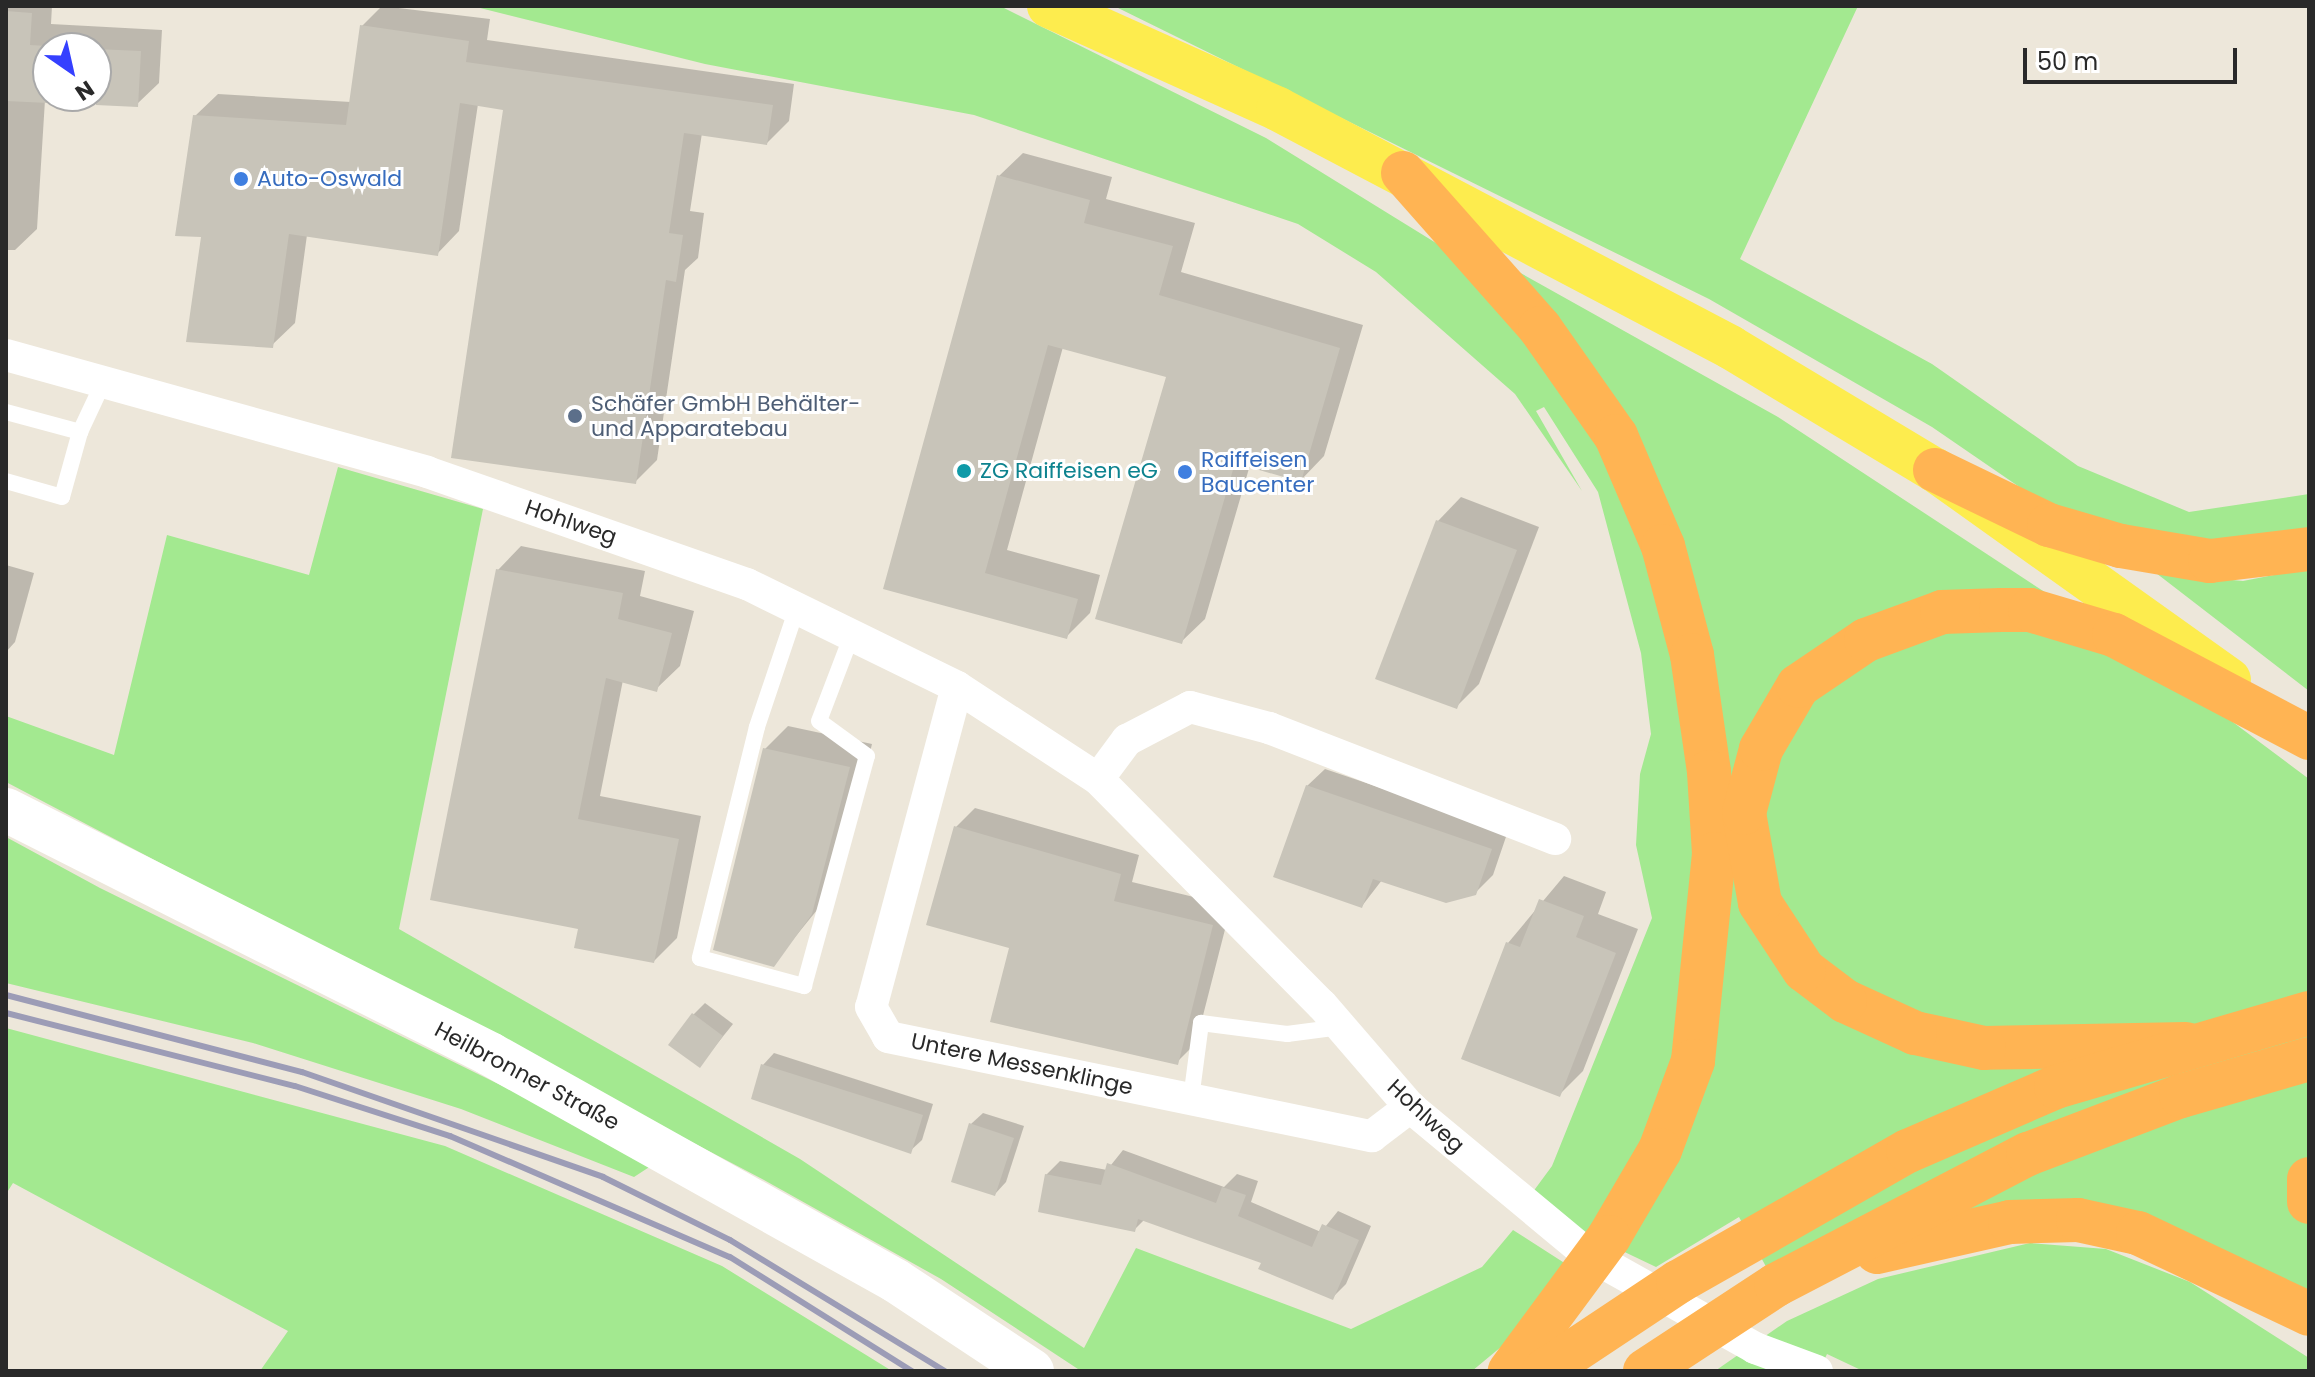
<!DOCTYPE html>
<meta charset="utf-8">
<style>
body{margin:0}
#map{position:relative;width:2315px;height:1377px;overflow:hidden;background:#ede7da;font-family:Poppins,sans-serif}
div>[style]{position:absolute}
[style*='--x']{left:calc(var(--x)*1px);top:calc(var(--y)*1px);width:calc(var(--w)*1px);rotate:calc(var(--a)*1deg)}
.green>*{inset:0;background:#a3e990}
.shadow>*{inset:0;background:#0003}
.building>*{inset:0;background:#c8c4b9}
.lane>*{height:16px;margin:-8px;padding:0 8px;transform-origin:8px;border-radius:8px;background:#fff}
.street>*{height:32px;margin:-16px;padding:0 16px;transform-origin:16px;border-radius:16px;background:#fff}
.secondary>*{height:44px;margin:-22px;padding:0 22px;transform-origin:22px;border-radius:22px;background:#fff}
.primary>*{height:44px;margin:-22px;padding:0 22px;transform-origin:22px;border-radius:22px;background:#fdec4e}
.highway>*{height:44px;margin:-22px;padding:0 22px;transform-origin:22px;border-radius:22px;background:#ffb453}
.rail>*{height:6px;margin:-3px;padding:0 3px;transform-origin:3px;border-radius:3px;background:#9c9cb6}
.dots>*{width:22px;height:22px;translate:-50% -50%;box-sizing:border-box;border:4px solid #fff;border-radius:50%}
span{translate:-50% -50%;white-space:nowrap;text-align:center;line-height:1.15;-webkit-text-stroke:6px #fff;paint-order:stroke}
.shop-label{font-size:22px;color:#366cbe}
.left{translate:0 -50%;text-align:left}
.service-label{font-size:22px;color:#4e5e75}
.culture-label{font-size:22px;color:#0d838f}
.street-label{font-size:22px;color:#292929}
.frame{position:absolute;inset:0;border:8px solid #292929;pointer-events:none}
.north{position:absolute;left:32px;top:32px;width:80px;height:80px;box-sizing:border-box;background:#fff;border:2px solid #a9a9a9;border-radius:50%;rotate:146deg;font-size:22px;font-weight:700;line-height:32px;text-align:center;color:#292929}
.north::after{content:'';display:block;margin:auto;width:28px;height:36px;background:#3540ff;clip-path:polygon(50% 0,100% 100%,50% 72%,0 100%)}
.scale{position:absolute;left:2023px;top:48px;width:214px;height:36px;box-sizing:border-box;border:4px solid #292929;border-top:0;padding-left:10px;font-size:24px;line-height:28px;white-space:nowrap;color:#292929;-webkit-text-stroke:6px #fff;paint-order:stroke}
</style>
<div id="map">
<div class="green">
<div style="clip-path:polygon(472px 6px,1000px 6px,1266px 138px,1449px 251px,1498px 300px,1694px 585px,1517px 271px,1778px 417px,2060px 602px,1969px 593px,1771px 727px,1942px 612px,2116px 647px,2218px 711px,2309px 779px,2309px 1314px,2266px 1289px,2010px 1222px,1776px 1285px,1739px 1217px,1656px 1267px,1524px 1204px,1552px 1166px,1652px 918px,1636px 845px,1640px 774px,1651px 734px,1641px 653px,1598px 492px,1544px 407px,1536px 411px,1582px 491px,1515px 394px,1376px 272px,1298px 224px,974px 115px,705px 64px)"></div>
<div style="clip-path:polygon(1114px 6px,1858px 6px,1740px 259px,1932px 364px,2078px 466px,2189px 512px,2309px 494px,2309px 537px,2197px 547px,2047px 506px,1932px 427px,1709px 299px)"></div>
<div style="clip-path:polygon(338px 467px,483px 509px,399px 929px,800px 1159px,1084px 1348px,1136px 1248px,1351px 1329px,1482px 1267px,1513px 1230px,1566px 1264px,1513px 1337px,1472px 1371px,1081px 1371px,941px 1279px,764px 1180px,6px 782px,6px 716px,114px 755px,167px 535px,309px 575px)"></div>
<div style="clip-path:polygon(2309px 568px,2309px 691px,2156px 573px,2243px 581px)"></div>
<div style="clip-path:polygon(6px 837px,100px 888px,657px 1162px,634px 1177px,461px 1109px,253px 1043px,6px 983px)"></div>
<div style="clip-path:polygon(6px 1028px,445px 1146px,722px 1266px,892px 1371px,260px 1371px,288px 1331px,13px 1183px,6px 1194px)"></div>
<div style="clip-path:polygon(2030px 1243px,2106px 1249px,2190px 1282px,2309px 1358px,2309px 1371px,1863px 1371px,1827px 1354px,1819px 1371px,1715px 1371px,1787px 1321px,1878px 1279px)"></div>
</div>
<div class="shadow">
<div style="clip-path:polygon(evenodd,6px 6px,52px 6px,51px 24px,162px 30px,159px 83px,137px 104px,45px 100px,37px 229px,15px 250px,6px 250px,6px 6px,48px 48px,96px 48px,96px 96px,48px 96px,48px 48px)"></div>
<div style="clip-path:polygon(382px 6px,490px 19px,487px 40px,794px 84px,789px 121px,767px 143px,702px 133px,690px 211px,704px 213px,698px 258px,685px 270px,657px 460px,635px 482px,505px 108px,478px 104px,459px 231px,437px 254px,307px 235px,295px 323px,272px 345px,203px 235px,195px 116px,218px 94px,351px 102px,362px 26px)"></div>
<div style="clip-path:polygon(1023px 153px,1112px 177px,1106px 199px,1195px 223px,1181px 272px,1363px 325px,1324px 456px,1301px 480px,1250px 465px,1205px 619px,1181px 642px,1168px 376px,1063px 347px,1007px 550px,1100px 575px,1090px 613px,1066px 637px,886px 587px,999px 176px)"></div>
<div style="clip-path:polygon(1461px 497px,1539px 527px,1479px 684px,1456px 707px,1438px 521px)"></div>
<div style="clip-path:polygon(521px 546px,645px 571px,640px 596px,694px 611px,680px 666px,656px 689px,623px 680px,600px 796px,701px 816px,677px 938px,654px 961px,580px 927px,498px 570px)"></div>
<div style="clip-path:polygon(6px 565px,34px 573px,15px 642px,6px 652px)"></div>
<div style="clip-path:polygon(788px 726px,872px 744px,835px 888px,773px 964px,765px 749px)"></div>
<div style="clip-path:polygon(1325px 769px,1508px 831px,1493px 875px,1475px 893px,1382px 880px,1362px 906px,1307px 786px)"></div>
<div style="clip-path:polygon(975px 808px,1139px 855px,1132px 882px,1231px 906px,1196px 1043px,1177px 1062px,1012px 946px,956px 827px)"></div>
<div style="clip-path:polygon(1564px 876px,1606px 892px,1598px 914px,1638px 929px,1583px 1071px,1560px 1094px,1464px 1058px,1508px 943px)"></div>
<div style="clip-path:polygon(705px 1003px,733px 1024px,700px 1065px,693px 1015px)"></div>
<div style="clip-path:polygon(774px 1053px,933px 1104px,922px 1140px,910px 1151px,763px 1065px)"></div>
<div style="clip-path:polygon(983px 1113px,1024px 1126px,1006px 1182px,995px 1194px,971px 1124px)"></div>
<div style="clip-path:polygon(1123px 1150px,1224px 1187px,1237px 1174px,1258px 1181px,1251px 1202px,1321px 1232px,1338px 1211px,1371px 1226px,1346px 1284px,1332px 1298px,1264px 1262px,1145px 1219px,1134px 1230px,1046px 1175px,1060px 1161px,1107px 1170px)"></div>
</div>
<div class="building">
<div style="clip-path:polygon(6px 11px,32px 13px,30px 45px,48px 46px,48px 103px,6px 101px)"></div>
<div style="clip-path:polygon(360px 25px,469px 41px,466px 62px,773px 105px,767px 145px,684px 133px,669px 233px,683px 235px,676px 282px,666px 280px,636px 484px,451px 458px,503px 110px,460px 103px,438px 256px,289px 234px,273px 348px,186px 342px,201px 237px,175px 236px,193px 115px,346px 125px)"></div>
<div style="clip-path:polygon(96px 49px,141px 51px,138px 107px,96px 105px)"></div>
<div style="clip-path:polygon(997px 175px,1090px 200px,1084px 223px,1173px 246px,1159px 295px,1340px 348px,1301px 482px,1235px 463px,1182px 644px,1095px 619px,1166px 377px,1048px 345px,985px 573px,1078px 599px,1067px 639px,883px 589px)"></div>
<div style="clip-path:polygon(1436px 520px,1517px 550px,1457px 709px,1375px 679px)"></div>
<div style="clip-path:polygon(496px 569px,623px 593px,618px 619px,672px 633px,657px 692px,606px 678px,578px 819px,679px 839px,654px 963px,574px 948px,578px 929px,430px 900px)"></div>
<div style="clip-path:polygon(763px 748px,850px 767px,812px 914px,774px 967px,713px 950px)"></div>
<div style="clip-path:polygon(1306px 785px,1492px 849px,1476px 895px,1446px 903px,1373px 879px,1362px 908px,1273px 877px)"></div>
<div style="clip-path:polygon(954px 826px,1121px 874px,1114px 901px,1213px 925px,1178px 1065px,990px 1022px,1009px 948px,926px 925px)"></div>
<div style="clip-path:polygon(1539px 899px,1584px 916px,1576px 937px,1616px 953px,1560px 1097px,1461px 1059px,1506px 942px,1520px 947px)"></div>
<div style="clip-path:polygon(692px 1013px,723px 1036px,700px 1068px,668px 1045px)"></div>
<div style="clip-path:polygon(761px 1064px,923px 1115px,911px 1154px,751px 1099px)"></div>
<div style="clip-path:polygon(969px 1123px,1014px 1138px,995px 1196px,951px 1182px)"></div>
<div style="clip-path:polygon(1107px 1163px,1216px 1203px,1222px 1187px,1246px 1195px,1238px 1216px,1312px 1247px,1322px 1224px,1359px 1240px,1333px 1300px,1258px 1269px,1261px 1263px,1138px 1219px,1135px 1232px,1038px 1212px,1045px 1174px,1101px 1185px)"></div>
</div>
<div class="lane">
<div style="--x:6;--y:412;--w:77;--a:15.1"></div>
<div style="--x:80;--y:432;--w:67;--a:105.5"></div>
<div style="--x:62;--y:497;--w:58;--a:-164.1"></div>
<div style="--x:80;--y:432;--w:54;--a:-64.9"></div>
<div style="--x:797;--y:608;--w:126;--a:108.6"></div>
<div style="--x:757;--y:727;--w:238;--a:103.9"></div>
<div style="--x:700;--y:958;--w:108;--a:15.1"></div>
<div style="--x:804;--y:986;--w:238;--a:-74.7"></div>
<div style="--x:867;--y:756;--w:59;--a:-143.9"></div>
<div style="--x:819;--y:721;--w:95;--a:-69.1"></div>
<div style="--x:1191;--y:1099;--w:77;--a:-82.5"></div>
<div style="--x:1201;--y:1023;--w:87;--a:7.3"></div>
<div style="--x:1287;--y:1034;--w:54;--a:-7.4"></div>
</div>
<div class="street">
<div style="--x:6;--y:355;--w:437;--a:15.5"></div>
<div style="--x:427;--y:472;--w:339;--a:19.3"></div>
<div style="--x:747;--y:584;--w:234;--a:26.1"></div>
<div style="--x:957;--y:687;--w:168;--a:33.1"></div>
<div style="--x:1098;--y:779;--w:318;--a:45.3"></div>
<div style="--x:1322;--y:1005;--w:135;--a:49.2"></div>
<div style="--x:1410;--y:1107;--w:230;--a:39.7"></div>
<div style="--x:1587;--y:1254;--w:193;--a:29.2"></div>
<div style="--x:1755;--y:1348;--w:66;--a:20.4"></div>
<div style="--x:957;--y:687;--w:331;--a:105"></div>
<div style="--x:871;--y:1007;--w:34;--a:60"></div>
<div style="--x:888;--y:1037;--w:494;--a:11.6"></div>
<div style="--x:1372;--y:1136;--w:48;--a:-37.3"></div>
<div style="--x:1098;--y:779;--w:49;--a:-53.4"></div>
<div style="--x:1127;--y:740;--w:71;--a:-27.6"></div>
<div style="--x:1190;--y:707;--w:82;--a:14.9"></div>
<div style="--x:1269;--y:728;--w:307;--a:21.2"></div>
</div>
<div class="secondary">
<div style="--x:6;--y:810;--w:542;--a:26.75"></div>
<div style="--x:490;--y:1054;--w:465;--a:29.2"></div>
<div style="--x:896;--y:1281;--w:163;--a:33.5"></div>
</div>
<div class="primary">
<div style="--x:1049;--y:6;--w:251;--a:24.2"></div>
<div style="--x:1278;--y:109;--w:511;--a:27.77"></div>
<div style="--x:1730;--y:347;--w:239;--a:31"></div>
<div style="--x:1935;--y:470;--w:361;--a:35.5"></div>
</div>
<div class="highway">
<div style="--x:1403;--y:173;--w:207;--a:48.5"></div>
<div style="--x:1540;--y:328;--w:132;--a:54.9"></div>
<div style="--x:1616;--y:436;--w:120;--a:66.9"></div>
<div style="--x:1663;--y:546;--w:113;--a:75.1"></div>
<div style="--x:1692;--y:655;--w:118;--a:81.7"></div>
<div style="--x:1709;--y:772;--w:82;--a:86.5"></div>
<div style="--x:1714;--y:854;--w:208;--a:95.8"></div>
<div style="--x:1693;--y:1061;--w:95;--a:110.3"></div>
<div style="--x:1660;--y:1150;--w:101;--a:120.4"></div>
<div style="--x:1609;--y:1237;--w:167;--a:126.5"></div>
<div style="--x:1935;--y:470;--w:127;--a:25.8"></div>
<div style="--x:2049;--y:525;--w:75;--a:16.3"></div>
<div style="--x:2121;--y:546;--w:90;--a:9.6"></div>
<div style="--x:2210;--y:561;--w:100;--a:-6.9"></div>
<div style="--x:2186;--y:1044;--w:202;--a:178.9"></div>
<div style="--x:1984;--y:1048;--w:71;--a:-167.7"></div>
<div style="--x:1915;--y:1033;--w:77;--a:-155.4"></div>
<div style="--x:1845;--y:1001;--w:51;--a:-142.9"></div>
<div style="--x:1804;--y:970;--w:80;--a:-123.3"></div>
<div style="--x:1760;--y:903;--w:91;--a:-100.1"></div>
<div style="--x:1744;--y:813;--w:66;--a:-75.1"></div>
<div style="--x:1761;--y:749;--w:73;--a:-59.6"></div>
<div style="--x:1798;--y:686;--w:82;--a:-34.1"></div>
<div style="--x:1866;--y:640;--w:81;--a:-20.2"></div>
<div style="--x:1942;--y:612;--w:59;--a:-1.9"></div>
<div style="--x:2001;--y:610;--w:29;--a:0"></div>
<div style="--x:2030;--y:610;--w:88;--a:16.6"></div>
<div style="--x:2114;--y:635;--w:221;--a:27.8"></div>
<div style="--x:2309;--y:1179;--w:23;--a:90"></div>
<div style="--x:1877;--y:1252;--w:136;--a:-12.7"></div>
<div style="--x:2010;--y:1222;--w:68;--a:-1.7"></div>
<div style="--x:2078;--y:1220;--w:61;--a:12.2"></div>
<div style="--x:2138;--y:1233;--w:189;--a:25.3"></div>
<div style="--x:1544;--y:1371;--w:161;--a:-33.6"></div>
<div style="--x:1678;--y:1282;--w:265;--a:-29.7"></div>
<div style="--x:1908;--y:1151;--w:161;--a:-23.4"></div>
<div style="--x:2056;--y:1087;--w:264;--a:-16.3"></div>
<div style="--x:1645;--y:1371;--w:157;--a:-33.3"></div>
<div style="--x:1776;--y:1285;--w:284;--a:-27.5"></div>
<div style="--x:2028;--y:1154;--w:164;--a:-20.8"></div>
<div style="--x:2181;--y:1096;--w:133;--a:-16.1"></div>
</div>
<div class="rail">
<div style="--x:6;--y:995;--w:306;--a:14.6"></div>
<div style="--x:302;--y:1072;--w:319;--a:19.2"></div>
<div style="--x:603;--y:1177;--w:142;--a:26.4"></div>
<div style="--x:730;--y:1240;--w:252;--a:31.4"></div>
<div style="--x:6;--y:1013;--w:298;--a:14.2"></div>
<div style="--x:295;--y:1086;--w:163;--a:17.9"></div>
<div style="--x:450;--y:1136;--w:305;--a:23.4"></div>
<div style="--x:730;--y:1257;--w:215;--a:32.1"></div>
</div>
<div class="dots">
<div style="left:241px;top:179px;background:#3f7fe0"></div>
<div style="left:575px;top:416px;background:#5c6f8a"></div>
<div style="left:964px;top:471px;background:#0f9aa8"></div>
<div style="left:1185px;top:472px;background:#3f7fe0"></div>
</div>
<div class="shop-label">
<span class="left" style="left:257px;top:179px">Auto-Oswald</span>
<span class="left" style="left:1201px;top:472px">Raiffeisen<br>Baucenter</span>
</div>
<div class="service-label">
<span class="left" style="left:591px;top:416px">Schäfer GmbH Behälter-<br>und Apparatebau</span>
</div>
<div class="culture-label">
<span class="left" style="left:980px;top:471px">ZG Raiffeisen eG</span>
</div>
<div class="street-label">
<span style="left:571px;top:522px;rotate:19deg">Hohlweg</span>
<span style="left:1022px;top:1064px;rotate:12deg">Untere Messenklinge</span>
<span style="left:527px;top:1076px;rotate:28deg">Heilbronner Straße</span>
<span style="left:1426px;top:1116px;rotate:43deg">Hohlweg</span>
</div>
<div class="frame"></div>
<div class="north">N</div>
<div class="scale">50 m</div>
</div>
